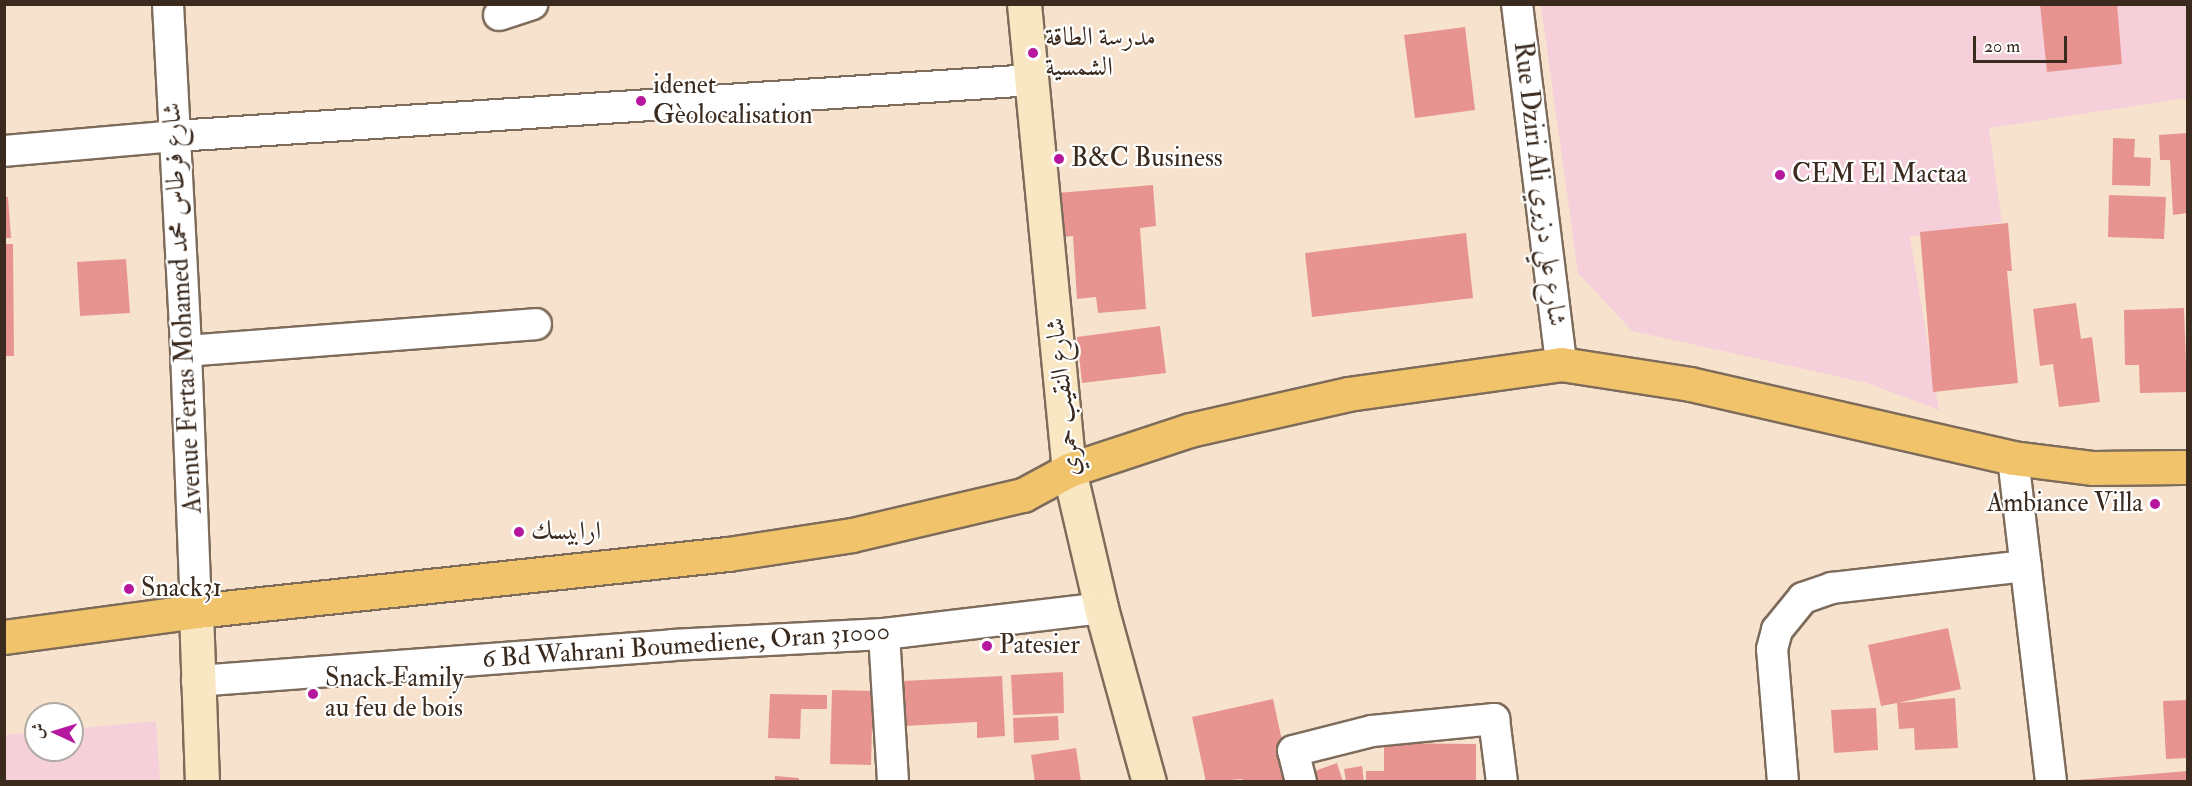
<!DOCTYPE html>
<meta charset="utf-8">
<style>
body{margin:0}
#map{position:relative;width:2192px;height:786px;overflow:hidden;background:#f7e3cd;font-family:"IM FELL Double Pica",Amiri,serif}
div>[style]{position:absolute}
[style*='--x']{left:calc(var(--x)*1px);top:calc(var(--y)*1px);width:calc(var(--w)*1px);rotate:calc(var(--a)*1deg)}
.built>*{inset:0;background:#f5cfda}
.building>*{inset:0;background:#e79490}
.roads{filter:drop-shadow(2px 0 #7d6b5b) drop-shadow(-2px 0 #7d6b5b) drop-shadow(0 2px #7d6b5b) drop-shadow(0 -2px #7d6b5b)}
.street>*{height:30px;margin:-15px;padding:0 15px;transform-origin:15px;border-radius:15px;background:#fff}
.secondary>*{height:33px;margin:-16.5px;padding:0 16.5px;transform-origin:16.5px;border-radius:16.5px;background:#f9e7c3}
.primary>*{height:33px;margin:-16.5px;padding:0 16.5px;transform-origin:16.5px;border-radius:16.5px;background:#f1c36a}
.dots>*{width:16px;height:16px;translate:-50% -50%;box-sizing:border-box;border:3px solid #fff;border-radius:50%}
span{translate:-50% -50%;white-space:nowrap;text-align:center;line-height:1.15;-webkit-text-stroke:4.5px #fff;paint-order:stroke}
.poi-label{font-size:26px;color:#3b2a1e}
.left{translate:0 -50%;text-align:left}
.right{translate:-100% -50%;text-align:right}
.street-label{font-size:26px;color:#3b2a1e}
.frame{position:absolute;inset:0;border:6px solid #3b2a1e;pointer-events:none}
.north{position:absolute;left:24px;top:702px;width:60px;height:60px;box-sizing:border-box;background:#fff;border:2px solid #b1aaa5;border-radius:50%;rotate:274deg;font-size:16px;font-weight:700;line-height:24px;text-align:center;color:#3b2a1e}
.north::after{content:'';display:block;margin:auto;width:21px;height:27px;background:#b5179e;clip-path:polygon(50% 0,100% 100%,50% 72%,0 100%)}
.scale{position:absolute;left:1973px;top:36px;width:94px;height:27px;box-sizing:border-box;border:3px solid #3b2a1e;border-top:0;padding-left:8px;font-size:18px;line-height:21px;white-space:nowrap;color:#3b2a1e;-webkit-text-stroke:4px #fff;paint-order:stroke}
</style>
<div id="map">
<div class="built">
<div style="clip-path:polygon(1541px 5px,2187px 5px,2187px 98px,1989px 128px,2002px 222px,1910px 237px,1939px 410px,1867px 383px,1632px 331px,1578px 273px)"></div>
<div style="clip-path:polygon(156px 721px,160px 781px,5px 781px,5px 735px,36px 732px,36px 750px,72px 750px,72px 729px)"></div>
</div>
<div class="building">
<div style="clip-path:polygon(2040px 4px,2117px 4px,2122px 64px,2047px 72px)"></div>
<div style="clip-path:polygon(1465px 27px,1475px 110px,1415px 118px,1404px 35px)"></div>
<div style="clip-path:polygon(2188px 133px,2188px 213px,2173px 215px,2170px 160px,2160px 160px,2159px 135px)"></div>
<div style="clip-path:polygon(2113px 138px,2135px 139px,2134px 157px,2151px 158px,2150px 186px,2112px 185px)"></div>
<div style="clip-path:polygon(1153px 185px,1156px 226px,1140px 228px,1146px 309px,1098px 313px,1096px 297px,1077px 299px,1073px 236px,1060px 237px,1057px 193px)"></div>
<div style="clip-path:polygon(2109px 195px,2166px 197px,2164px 239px,2108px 237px)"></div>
<div style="clip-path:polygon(4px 197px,8px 197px,11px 238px,4px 238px)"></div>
<div style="clip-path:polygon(2008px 223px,2012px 271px,2007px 271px,2018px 383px,1933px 392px,1920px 232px)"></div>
<div style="clip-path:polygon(1466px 233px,1473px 298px,1312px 317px,1305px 253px)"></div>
<div style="clip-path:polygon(4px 244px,13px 244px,14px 356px,4px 356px)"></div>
<div style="clip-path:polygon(126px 259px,130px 313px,80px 316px,77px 262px)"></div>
<div style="clip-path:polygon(2076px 303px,2081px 339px,2092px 337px,2100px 402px,2059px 407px,2053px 364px,2040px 366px,2033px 309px)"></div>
<div style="clip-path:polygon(2184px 308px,2187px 392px,2140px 393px,2139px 365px,2125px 365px,2124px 310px)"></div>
<div style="clip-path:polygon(1160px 326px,1166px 373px,1082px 383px,1077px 337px)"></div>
<div style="clip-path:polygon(1948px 628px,1961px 689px,1898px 703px,1955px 698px,1958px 748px,1915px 750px,1914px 728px,1899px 729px,1897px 703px,1881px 706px,1868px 645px)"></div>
<div style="clip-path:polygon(1063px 672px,1064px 713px,1013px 715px,1011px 675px)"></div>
<div style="clip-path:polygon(1002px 676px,1005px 736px,977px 738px,977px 722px,905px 726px,902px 681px)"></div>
<div style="clip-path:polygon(832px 690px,873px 691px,871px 765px,830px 764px)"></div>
<div style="clip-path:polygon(770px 694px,827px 695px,827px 709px,801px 709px,800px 739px,768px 738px)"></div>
<div style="clip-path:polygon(1273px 699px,1291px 782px,1242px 782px,1242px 779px,1206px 782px,1192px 717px)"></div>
<div style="clip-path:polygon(2188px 700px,2188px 758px,2166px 759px,2163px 701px)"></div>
<div style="clip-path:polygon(1876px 708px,1878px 750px,1834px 753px,1831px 710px)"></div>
<div style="clip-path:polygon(1058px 716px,1059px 740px,1014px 743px,1013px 718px)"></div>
<div style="clip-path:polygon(1384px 743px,1476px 744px,1476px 782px,1366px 782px,1366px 771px,1384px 771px)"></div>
<div style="clip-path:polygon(1076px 748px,1081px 782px,1035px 782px,1031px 755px)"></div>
<div style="clip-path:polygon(1337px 763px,1343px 782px,1315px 782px,1312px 772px)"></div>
<div style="clip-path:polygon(1362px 766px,1364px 782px,1346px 782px,1344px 769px)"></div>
<div style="clip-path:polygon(2188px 771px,2188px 782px,2078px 782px,2078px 780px)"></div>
<div style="clip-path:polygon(775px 776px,799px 778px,799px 782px,775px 782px)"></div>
</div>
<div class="roads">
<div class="street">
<div style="--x:168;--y:4;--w:347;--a:87"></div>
<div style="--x:186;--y:351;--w:260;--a:87.8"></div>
<div style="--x:1517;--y:4;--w:363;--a:83"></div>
<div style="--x:499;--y:15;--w:35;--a:-18"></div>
<div style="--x:4;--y:151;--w:173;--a:-5"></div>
<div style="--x:176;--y:136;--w:859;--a:-3.74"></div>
<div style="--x:186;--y:351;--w:351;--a:-4.4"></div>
<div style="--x:2013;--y:458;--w:326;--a:83.3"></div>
<div style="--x:884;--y:634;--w:148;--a:86.5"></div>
<div style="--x:197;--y:681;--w:476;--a:-4.3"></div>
<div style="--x:672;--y:645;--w:212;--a:-3"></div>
<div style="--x:884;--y:634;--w:219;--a:-6.8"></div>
<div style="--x:1301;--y:782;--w:32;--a:-104"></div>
<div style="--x:1293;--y:751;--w:81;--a:-14.2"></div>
<div style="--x:1372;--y:731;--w:123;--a:-5.6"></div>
<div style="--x:1494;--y:719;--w:64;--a:82.8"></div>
<div style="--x:1783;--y:782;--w:133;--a:-94.7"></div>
<div style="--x:1772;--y:649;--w:20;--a:-75"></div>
<div style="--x:1777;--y:630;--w:41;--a:-50.9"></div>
<div style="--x:1803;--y:598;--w:31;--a:-19"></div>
<div style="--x:1832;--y:588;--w:195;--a:-6.5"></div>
</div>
<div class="secondary">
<div style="--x:1024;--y:4;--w:468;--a:84.5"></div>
<div style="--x:1069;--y:470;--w:142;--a:76.9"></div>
<div style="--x:1101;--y:608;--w:180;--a:74.6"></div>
<div style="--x:196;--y:611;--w:171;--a:88"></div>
</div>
<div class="primary">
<div style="--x:4;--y:637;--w:194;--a:-7.7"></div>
<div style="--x:196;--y:611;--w:535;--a:-6.12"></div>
<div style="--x:728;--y:554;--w:125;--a:-8.7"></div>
<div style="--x:852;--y:535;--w:176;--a:-13.2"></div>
<div style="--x:1023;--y:495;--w:52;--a:-28.5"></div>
<div style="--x:1069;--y:470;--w:127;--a:-18.3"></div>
<div style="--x:1190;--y:430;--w:162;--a:-12.8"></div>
<div style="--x:1348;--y:394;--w:215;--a:-8"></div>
<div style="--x:1561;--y:364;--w:131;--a:8.8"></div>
<div style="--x:1690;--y:384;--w:331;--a:12.9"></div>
<div style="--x:2013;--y:458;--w:81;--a:7.1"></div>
<div style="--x:2093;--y:468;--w:95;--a:-0.6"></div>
</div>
</div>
<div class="dots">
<div style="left:1033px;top:53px;background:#b5179e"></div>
<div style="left:641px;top:101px;background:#b5179e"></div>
<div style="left:1059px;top:159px;background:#b5179e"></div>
<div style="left:1780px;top:175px;background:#b5179e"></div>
<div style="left:2155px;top:504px;background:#b5179e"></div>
<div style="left:519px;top:532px;background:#b5179e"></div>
<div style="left:129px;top:589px;background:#b5179e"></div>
<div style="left:987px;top:646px;background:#b5179e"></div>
<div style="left:313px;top:694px;background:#b5179e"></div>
</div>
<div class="poi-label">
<span class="left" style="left:1045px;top:53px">مدرسة الطاقة<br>الشمسية</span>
<span class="left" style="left:653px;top:101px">idenet<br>Gèolocalisation</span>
<span class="left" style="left:1071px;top:159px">B&amp;C Business</span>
<span class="left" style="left:1792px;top:175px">CEM El Mactaa</span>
<span class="right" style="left:2143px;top:504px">Ambiance Villa</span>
<span class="left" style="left:531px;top:532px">ارابيسك</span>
<span class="left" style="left:141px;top:589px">Snack31</span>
<span class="left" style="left:999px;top:646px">Patesier</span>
<span class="left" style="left:325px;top:694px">Snack Family<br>au feu de bois</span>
</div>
<div class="street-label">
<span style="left:1539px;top:184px;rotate:83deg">Rue Dziri Ali شارع علي دزيري</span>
<span style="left:183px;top:308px;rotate:-93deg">Avenue Fertas Mohamed شارع فرطاس محمد</span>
<span style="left:1064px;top:397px;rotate:-96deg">شارع النقيب حمري</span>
<span style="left:686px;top:646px;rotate:-4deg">6 Bd Wahrani Boumediene, Oran 31000</span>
</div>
<div class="frame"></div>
<div class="north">ش</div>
<div class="scale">20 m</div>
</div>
